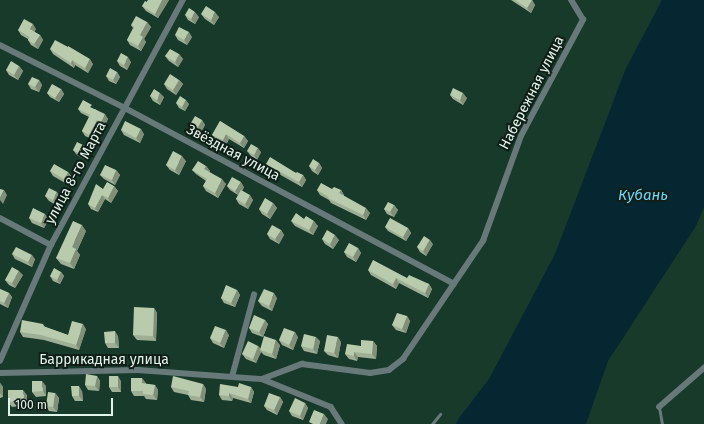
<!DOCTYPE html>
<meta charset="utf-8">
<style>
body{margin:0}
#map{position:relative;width:704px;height:424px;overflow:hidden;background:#183a2b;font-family:"Fira Sans",sans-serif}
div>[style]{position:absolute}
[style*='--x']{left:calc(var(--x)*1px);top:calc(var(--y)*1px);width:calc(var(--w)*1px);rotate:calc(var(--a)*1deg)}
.water>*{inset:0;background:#062731}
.service>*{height:3px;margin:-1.5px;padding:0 1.5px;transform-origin:1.5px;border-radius:1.5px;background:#677978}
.minor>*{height:5.5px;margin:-2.75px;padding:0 2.75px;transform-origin:2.75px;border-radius:2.75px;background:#677978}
.wall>*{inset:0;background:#9eaf95}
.shaded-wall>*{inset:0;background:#818f79}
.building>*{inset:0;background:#b8ccad}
span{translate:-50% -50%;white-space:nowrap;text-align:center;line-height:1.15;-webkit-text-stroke:4px #0f1e17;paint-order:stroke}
.street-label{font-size:14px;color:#e2f5eb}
.water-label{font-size:15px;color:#6fd7f9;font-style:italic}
.scale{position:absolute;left:8px;top:398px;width:105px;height:18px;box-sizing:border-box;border:2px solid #e2f5eb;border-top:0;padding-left:5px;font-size:12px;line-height:14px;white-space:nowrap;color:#e2f5eb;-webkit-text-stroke:3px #0f1e17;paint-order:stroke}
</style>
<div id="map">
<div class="water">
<div style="clip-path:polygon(662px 0,704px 0,704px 207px,696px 226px,608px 361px,586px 424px,456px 424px,459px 418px,489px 379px,555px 254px,626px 68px)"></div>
</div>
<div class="service">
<div style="--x:659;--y:407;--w:17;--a:80"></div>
<div style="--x:432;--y:424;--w:13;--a:-51"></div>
</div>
<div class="minor">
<div style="--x:0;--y:45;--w:140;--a:26.7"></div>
<div style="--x:125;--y:108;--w:373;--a:28.1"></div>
<div style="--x:0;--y:218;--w:58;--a:27.9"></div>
<div style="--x:0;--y:361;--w:127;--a:-66.3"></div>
<div style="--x:51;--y:245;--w:278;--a:-61.7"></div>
<div style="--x:0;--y:373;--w:138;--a:-1.2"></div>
<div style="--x:138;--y:370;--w:124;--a:4.2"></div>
<div style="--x:262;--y:379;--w:74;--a:22.1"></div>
<div style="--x:331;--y:407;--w:20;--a:57"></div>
<div style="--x:232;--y:377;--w:85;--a:-75"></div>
<div style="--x:262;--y:379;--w:43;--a:-20.6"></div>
<div style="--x:302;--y:364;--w:69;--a:7.5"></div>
<div style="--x:370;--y:373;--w:19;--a:-9"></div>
<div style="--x:389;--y:370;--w:18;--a:-38"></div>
<div style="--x:403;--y:359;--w:143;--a:-55.9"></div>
<div style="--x:483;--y:241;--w:112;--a:-70.1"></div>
<div style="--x:521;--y:136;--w:132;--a:-61.9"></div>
<div style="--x:583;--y:20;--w:23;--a:-121"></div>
<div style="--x:659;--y:407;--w:60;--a:-40.9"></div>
</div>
<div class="wall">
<div style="clip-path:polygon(148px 0,169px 0,158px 18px,146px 11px,142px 6px,147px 2px)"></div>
<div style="clip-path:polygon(511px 0,532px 0,535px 5px,531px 13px)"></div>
<div style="clip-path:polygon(201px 14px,219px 17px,214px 25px,205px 19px)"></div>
<div style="clip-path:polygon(185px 15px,199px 17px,195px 24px,188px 20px)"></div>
<div style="clip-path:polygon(147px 22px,151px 27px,144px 39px,146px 42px,141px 51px,130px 45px,127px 40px,133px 28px,131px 25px)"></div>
<div style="clip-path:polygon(36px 29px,34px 32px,40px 35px,43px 40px,38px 49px,31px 45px,28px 40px,28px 39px,21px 35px,18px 30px)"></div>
<div style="clip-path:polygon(175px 35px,192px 37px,187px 45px,178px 40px)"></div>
<div style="clip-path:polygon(50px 49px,93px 64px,88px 73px,75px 65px,74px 68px,53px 54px)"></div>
<div style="clip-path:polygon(179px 54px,183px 59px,178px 67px,169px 61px,165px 56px)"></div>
<div style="clip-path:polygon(117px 61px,131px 62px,127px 70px,120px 66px)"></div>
<div style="clip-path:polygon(19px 66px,23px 71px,18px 80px,9px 75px,6px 70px)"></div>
<div style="clip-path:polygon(117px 72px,120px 77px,116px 84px,109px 81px,106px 76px)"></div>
<div style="clip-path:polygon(39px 80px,42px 85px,39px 92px,31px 89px,28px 84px)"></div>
<div style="clip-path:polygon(179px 80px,183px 84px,176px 95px,167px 89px,164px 84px)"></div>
<div style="clip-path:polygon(61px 89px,64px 94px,59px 102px,50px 97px,47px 93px)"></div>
<div style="clip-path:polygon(450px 95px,467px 98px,463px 105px,453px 99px)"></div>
<div style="clip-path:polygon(150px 96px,164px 97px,160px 105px,153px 101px)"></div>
<div style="clip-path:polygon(176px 103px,189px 104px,185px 111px,179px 108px)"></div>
<div style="clip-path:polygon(78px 109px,95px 109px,108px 119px,104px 127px,100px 125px,92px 139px,85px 136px,82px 131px,89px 117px,81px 113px)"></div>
<div style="clip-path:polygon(202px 120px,205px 125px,201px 132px,195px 128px,191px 123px)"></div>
<div style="clip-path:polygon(220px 121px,244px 136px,248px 141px,244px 148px,229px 139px,226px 145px,216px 140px,212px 135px)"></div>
<div style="clip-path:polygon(121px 130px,144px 134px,140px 143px,124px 135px)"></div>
<div style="clip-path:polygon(73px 150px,88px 151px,84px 159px,77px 155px)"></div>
<div style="clip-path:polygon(247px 151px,261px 152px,257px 160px,251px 156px)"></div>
<div style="clip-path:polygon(186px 161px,179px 175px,170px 170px,166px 165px)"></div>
<div style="clip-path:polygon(319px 163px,322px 168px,318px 175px,312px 171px,309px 166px)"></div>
<div style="clip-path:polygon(266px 164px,303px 175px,306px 180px,302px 187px,270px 169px)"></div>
<div style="clip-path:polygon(206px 166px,210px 171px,209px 172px,226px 184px,218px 198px,206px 191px,203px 186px,206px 181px,196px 174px,192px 170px)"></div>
<div style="clip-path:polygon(116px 170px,120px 175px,115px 185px,104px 179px,100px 175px)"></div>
<div style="clip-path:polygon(50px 171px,68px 172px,71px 176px,67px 184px,53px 176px)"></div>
<div style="clip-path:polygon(114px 186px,118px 191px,111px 203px,105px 199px,98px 212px,91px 209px,88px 204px,103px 189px)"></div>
<div style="clip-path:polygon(227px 186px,244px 187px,242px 191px,253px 200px,248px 209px,239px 204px,236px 199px,238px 195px,230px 190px)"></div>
<div style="clip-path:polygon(332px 189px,341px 190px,344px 195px,344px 196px,370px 213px,366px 220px,331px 203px,329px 200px,320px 195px,317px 190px)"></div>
<div style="clip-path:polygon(45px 196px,60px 197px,56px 205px,49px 201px)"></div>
<div style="clip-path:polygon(273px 203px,277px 208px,270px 219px,262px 214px,259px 209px)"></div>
<div style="clip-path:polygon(394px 205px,398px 210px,394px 217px,387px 214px,384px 209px)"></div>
<div style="clip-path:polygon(29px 218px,49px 219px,44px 228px,32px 223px)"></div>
<div style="clip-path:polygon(291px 221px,318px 226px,313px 235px,295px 226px)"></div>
<div style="clip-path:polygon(385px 227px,408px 228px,411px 233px,406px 241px,388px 231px)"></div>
<div style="clip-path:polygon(281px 230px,284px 235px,279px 244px,270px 239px,267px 234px)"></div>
<div style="clip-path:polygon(86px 231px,77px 251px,80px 255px,74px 269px,61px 264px,56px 258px)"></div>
<div style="clip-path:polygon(322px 239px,339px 240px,333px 249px,325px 244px)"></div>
<div style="clip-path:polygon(433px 244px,426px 256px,420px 252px,417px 247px)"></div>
<div style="clip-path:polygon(358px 248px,361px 253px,356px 262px,347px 257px,344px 252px)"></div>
<div style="clip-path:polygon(12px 254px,35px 259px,32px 267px,15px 259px)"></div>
<div style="clip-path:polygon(368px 270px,407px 278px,429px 284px,432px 289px,428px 298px,399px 283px,396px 289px,371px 275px)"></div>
<div style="clip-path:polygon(61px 272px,64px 276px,60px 284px,53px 281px,50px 276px)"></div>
<div style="clip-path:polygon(23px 275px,15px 288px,9px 285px,5px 280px)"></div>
<div style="clip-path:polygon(0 289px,9px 293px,12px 297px,8px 308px,0 304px)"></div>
<div style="clip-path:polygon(237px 290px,240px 295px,235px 307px,224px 303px,221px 298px)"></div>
<div style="clip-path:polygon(277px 298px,272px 311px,262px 306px,258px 301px)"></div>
<div style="clip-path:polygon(154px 308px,157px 313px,156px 341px,137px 340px,133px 335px)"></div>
<div style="clip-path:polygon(407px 316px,410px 321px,406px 333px,396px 330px,392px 325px)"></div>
<div style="clip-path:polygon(265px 320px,268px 324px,263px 337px,252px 333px,249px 328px)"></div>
<div style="clip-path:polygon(43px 324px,45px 327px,68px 335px,86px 329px,79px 350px,44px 340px,23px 337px,20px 332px)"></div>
<div style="clip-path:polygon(229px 335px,224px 348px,213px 343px,210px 338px)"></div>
<div style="clip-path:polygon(118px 336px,119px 348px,108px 348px,105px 343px)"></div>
<div style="clip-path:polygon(298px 337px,293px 350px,282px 345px,279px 340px)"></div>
<div style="clip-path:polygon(320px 341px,317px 354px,304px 351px,301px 346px)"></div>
<div style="clip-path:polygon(373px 341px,377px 346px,376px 359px,358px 357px,357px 361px,349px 359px,345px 354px)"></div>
<div style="clip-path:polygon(341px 342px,338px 358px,328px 355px,324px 351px)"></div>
<div style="clip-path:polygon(280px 345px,276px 359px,264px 355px,261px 352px,256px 363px,246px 359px,242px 354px,258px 346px,261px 349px)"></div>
<div style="clip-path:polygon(97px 376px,100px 381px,99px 391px,88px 390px,85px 385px)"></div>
<div style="clip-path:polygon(121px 381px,121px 392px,112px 392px,109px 387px)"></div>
<div style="clip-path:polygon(0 383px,3px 387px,3px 397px,0 398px)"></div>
<div style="clip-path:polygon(146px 383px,146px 384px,155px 385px,158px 390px,157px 400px,146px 399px,144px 396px,134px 396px,131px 391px)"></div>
<div style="clip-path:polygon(203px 384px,206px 389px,204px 402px,191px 400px,188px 395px,174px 392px,171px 387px)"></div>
<div style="clip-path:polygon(46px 386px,46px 396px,36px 397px,32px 392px)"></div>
<div style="clip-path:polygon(238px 387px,251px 387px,254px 392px,251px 403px,233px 398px,232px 401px,222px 400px,219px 395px)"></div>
<div style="clip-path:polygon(8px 390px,27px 395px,27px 403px,19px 403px,20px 406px,12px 407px,8px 402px)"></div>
<div style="clip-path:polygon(82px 391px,83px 401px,75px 401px,72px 396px)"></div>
<div style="clip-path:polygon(55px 393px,59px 398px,57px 412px,49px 411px,46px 406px)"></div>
<div style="clip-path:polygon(280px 397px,283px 402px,277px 415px,267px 410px,264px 406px)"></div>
<div style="clip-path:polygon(305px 403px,308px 408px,303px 420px,292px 416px,289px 411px)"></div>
</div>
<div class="shaded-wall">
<div style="clip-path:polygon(162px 0,169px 0,158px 18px,155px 14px)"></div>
<div style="clip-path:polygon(532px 0,535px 5px,531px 13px,527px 8px)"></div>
<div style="clip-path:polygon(195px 12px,199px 17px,195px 24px,191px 19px)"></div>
<div style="clip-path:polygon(215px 12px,219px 17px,214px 25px,211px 20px)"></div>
<div style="clip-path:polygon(147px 22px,151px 27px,144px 39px,146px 42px,141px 51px,138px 46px,140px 35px)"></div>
<div style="clip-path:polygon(33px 24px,36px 29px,33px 34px,30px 29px)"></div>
<div style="clip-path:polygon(189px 32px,192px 37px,187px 45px,184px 40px)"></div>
<div style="clip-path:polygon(40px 35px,43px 40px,38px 49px,34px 44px)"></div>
<div style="clip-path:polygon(179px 54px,183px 59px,178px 67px,175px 62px)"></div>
<div style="clip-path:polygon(128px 57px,131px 62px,127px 70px,124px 65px)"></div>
<div style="clip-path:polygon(90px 59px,93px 64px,88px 73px,85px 68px)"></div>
<div style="clip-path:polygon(72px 60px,75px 65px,74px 68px,71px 63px)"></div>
<div style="clip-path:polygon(19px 66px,23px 71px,18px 80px,14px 75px)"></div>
<div style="clip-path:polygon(117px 72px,120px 77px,116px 84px,113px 80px)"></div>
<div style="clip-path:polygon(39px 80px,42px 85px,39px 92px,35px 87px)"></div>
<div style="clip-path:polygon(179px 80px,183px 84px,176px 95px,173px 90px)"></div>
<div style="clip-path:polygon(61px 89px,64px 94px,59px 102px,55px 98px)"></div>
<div style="clip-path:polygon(160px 93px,164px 97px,160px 105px,157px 100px)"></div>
<div style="clip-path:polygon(463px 93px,467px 98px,463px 105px,460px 100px)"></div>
<div style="clip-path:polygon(186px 100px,189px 104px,185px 111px,182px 107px)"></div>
<div style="clip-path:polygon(105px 114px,108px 119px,104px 127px,101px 122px)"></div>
<div style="clip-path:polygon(97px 120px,100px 125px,92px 139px,89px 135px)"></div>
<div style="clip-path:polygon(202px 120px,205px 125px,201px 132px,198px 127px)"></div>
<div style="clip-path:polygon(141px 129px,144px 134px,140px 143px,136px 138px)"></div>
<div style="clip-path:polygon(226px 134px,229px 139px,226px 145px,223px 140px)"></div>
<div style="clip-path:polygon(244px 136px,248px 141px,244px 148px,240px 143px)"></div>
<div style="clip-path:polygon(85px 146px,88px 151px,84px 159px,80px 154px)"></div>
<div style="clip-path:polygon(258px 148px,261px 152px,257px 160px,254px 155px)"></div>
<div style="clip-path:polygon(182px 156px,186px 161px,179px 175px,175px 170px)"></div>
<div style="clip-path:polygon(319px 163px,322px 168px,318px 175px,315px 170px)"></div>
<div style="clip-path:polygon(206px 166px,210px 171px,208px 174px,204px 169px)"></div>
<div style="clip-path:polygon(116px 170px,120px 175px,115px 185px,112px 180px)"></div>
<div style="clip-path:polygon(68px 172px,71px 176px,67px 184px,64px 179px)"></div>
<div style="clip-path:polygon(303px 175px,306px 180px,302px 187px,299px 182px)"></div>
<div style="clip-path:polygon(222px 179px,226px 184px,218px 198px,215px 193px)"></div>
<div style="clip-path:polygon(241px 182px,244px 187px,239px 196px,235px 191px)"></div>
<div style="clip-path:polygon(114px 186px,118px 191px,111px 203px,108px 198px)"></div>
<div style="clip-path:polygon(4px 190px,7px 195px,3px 204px,0 200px,0 198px)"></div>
<div style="clip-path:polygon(341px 190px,344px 195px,343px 198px,339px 193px)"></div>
<div style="clip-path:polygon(57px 192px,60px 197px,56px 205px,53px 200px)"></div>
<div style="clip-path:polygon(102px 195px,105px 199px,98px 212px,95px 208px)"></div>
<div style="clip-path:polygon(250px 195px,253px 200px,248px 209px,245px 204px)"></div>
<div style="clip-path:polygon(273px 203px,277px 208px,270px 219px,267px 214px)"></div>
<div style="clip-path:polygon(394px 205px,398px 210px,394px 217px,390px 212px)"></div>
<div style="clip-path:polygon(366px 208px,370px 213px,366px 220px,363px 215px)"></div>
<div style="clip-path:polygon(45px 214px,49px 219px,44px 228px,41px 223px)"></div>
<div style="clip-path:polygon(314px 221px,318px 226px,313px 235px,309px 230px)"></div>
<div style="clip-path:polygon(82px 225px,86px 231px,77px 251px,80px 255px,74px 269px,70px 263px,72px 247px)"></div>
<div style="clip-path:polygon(408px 228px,411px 233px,406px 241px,403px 237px)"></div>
<div style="clip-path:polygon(281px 230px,284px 235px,279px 244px,275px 239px)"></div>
<div style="clip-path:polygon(335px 235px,339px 240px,333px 249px,330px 244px)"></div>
<div style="clip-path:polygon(430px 240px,433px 244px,426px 256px,423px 251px)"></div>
<div style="clip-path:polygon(358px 248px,361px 253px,356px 262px,353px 257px)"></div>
<div style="clip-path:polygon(32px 255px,35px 259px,32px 267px,28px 262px)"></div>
<div style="clip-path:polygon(19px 271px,23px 275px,15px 288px,12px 283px)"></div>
<div style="clip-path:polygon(61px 272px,64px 276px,60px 284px,57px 280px)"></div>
<div style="clip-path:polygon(396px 278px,399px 283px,396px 289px,393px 284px)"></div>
<div style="clip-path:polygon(429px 284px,432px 289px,428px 298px,425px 293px)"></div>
<div style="clip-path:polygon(237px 290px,240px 295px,235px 307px,231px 303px)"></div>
<div style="clip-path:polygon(9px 293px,12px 297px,8px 308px,4px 303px)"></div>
<div style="clip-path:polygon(274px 293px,277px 298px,272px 311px,269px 306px)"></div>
<div style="clip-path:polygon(154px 308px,157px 313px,156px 341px,153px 336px)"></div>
<div style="clip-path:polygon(407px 316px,410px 321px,406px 333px,402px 329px)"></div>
<div style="clip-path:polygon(265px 320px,268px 324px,263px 337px,259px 332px)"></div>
<div style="clip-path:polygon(83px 324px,86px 329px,79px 350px,76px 345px)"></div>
<div style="clip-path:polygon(226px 330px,229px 335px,224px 348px,220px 343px)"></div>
<div style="clip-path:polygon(115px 331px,118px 336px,119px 348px,115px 343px)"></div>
<div style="clip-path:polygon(295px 332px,298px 337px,293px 350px,289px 345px)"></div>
<div style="clip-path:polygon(316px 337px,320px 341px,317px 354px,313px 349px)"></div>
<div style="clip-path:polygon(338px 337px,341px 342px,338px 358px,334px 353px)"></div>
<div style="clip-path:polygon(276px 340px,280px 345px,276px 359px,272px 354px)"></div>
<div style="clip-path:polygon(373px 341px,377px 346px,376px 359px,372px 354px)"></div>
<div style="clip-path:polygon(258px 346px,262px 351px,260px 350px,261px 352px,256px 363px,253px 359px)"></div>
<div style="clip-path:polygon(354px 352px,358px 357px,357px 361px,354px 356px)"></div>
<div style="clip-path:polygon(97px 376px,100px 381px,99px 391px,95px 386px)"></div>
<div style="clip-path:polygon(118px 376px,121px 381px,121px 392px,118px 387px)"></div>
<div style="clip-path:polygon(142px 378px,146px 383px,146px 388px,142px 383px)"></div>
<div style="clip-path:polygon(42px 381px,46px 386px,46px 396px,43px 391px)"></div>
<div style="clip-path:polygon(0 383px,3px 387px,3px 397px,0 393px)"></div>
<div style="clip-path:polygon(203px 384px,206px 389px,204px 402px,200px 397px)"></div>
<div style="clip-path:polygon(155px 385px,158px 390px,157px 400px,153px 395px)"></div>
<div style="clip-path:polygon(79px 386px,82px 391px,83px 401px,79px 396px)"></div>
<div style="clip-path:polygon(251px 387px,254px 392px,251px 403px,248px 399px)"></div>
<div style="clip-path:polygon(23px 390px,27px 395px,27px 403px,24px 398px)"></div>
<div style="clip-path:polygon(55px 393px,59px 398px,57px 412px,53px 407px)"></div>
<div style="clip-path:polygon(229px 393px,233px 398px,232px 401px,229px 396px)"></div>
<div style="clip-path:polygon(280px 397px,283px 402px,277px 415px,274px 410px)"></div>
<div style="clip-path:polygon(16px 398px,19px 403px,20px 406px,16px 401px)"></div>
<div style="clip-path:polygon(305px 403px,308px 408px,303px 420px,300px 416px)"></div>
<div style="clip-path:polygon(324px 414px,328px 419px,326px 424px,320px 424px)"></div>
</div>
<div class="building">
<div style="clip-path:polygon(148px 0,162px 0,155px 14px,142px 6px,145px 1px,147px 2px)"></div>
<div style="clip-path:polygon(515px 0,532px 0,527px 8px)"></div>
<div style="clip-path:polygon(206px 6px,215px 12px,211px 20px,201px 14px)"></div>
<div style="clip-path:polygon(189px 8px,195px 12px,191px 19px,185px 15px)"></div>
<div style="clip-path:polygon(136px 16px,147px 22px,140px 35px,143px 37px,138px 46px,127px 40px,134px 27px,131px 25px)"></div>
<div style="clip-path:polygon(24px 19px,33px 24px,30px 29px,40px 35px,34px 44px,28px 40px,30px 37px,18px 30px)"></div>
<div style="clip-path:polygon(179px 27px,189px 32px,184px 40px,175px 35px)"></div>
<div style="clip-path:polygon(55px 40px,68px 47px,68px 46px,90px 59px,85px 68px,72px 60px,71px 63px,50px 49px)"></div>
<div style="clip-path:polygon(170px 49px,179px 54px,175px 62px,165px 56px)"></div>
<div style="clip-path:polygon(121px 53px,128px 57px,124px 65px,117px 61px)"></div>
<div style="clip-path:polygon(11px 61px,19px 66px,14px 75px,6px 70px)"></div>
<div style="clip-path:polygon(110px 68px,117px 72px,113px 80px,106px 76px)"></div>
<div style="clip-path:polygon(170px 74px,179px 80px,173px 90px,164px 84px)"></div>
<div style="clip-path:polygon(32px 77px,39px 80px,35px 87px,28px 84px)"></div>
<div style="clip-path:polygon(52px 84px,61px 89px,55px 98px,47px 93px)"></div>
<div style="clip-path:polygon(453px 88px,463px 93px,460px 100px,450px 95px)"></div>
<div style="clip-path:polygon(154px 89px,160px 93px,157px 100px,150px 96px)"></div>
<div style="clip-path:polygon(180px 96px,186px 100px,182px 107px,176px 103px)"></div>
<div style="clip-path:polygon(83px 100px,92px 105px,90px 107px,105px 114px,101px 122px,97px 120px,89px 135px,82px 131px,90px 115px,78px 109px)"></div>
<div style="clip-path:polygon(195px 116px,202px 120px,198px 127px,191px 123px)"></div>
<div style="clip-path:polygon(125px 121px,141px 129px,136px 138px,121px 130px)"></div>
<div style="clip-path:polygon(220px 121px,244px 136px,240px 143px,226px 134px,223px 140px,212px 135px)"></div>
<div style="clip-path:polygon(77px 142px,85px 146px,80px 154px,73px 150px)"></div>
<div style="clip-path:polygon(251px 144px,258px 148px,254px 155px,247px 151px)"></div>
<div style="clip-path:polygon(173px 151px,182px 156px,175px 170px,166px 165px)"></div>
<div style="clip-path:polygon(270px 157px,296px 173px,297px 172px,303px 175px,299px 182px,266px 164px)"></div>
<div style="clip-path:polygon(313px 159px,319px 163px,315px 170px,309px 166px)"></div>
<div style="clip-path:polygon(198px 161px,206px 166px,204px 169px,222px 179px,215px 193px,203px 186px,207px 179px,192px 170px)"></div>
<div style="clip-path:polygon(54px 164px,68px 172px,64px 179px,50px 171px)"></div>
<div style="clip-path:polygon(105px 165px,116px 170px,112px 180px,100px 175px)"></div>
<div style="clip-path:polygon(232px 177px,241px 182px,235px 191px,227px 186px)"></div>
<div style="clip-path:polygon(107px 182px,114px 186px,108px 198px,102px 195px,95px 208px,88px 204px,96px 184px,103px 189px)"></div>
<div style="clip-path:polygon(321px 183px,332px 189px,334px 187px,341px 190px,339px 193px,366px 208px,363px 215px,328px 198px,329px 197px,317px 190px)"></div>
<div style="clip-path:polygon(49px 188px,57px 192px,53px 200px,45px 196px)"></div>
<div style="clip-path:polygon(0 189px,4px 190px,0 198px)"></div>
<div style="clip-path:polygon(241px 190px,250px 195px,245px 204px,236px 199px)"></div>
<div style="clip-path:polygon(265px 198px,273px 203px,267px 214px,259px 209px)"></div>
<div style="clip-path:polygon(388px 202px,394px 205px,390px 212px,384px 209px)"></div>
<div style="clip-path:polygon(33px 208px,45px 214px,41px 223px,29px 218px)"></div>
<div style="clip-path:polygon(296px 213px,304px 219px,306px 216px,314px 221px,309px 230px,291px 221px)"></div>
<div style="clip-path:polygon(390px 218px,408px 228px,403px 237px,385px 227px)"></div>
<div style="clip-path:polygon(73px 221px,82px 225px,72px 247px,76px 249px,70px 263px,56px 258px)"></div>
<div style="clip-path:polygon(272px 225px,281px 230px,275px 239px,267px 234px)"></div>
<div style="clip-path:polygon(327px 230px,335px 235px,330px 244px,322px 239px)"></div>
<div style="clip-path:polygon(424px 236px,430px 240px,423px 251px,417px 247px)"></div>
<div style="clip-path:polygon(349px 243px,358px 248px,353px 257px,344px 252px)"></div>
<div style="clip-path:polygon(16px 247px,32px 255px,28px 262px,12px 254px)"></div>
<div style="clip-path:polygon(373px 260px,407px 278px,409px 275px,429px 284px,425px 293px,396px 278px,393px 284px,368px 270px)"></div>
<div style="clip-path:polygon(12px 267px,19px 271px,12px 283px,5px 280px)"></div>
<div style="clip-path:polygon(54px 268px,61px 272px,57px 280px,50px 276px)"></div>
<div style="clip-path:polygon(226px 285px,237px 290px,231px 303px,221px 298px)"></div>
<div style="clip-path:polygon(0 289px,9px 293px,4px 303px,0 301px)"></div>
<div style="clip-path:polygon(264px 289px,274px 293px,269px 306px,258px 301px)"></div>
<div style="clip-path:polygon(134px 307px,154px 308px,153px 336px,133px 335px)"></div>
<div style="clip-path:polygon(397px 313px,407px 316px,402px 329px,392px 325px)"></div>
<div style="clip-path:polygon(254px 315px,265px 320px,259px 332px,249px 328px)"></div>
<div style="clip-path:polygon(22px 320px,43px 324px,43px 326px,68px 335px,72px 321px,83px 324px,76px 345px,41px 335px,20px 332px)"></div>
<div style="clip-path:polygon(215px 326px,226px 330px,220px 343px,210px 338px)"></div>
<div style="clip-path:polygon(284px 328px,295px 332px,289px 345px,279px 340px)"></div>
<div style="clip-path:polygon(115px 331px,115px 343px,105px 343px,104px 332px)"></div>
<div style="clip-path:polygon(304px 334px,316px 337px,313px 349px,301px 346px)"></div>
<div style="clip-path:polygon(327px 335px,338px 337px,334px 353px,324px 351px)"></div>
<div style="clip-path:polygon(264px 336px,276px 340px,272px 354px,260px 350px)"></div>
<div style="clip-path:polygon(361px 340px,373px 341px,372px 354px,354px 352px,354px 356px,345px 354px,347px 344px,361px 346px)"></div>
<div style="clip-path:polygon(248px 341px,258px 346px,253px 359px,242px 354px)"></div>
<div style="clip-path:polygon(86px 374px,97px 376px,95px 386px,85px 385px)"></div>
<div style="clip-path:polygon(109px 376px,118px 376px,118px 387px,109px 387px)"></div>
<div style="clip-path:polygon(173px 376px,203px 384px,200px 397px,188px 395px,189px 391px,171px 387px)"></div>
<div style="clip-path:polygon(131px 378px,142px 378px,142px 383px,155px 385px,153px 395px,143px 394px,143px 391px,131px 391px)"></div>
<div style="clip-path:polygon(32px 381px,42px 381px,43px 391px,32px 392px)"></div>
<div style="clip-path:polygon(239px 383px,251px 387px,248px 399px,229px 393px,229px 396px,219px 395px,220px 384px,238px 387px)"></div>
<div style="clip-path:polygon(71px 386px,79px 386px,79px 396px,72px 396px)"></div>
<div style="clip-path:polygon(8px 390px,23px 390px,24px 398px,16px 398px,16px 401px,8px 402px)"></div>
<div style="clip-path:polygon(48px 392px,55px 393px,53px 407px,46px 406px)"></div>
<div style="clip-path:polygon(269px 393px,280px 397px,274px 410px,264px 406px)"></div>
<div style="clip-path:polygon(295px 398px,305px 403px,300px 416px,289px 411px)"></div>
<div style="clip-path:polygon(314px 410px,324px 414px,320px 424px,313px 424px,309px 422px)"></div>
</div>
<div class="street-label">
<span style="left:532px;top:93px;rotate:-63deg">Набережная улица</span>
<span style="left:233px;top:153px;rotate:28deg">Звёздная улица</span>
<span style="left:76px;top:173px;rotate:-62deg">улица 8-го Марта</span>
<span style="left:104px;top:360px">Баррикадная улица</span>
</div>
<div class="water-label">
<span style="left:643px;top:196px">Кубань</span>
</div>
<div class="scale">100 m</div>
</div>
